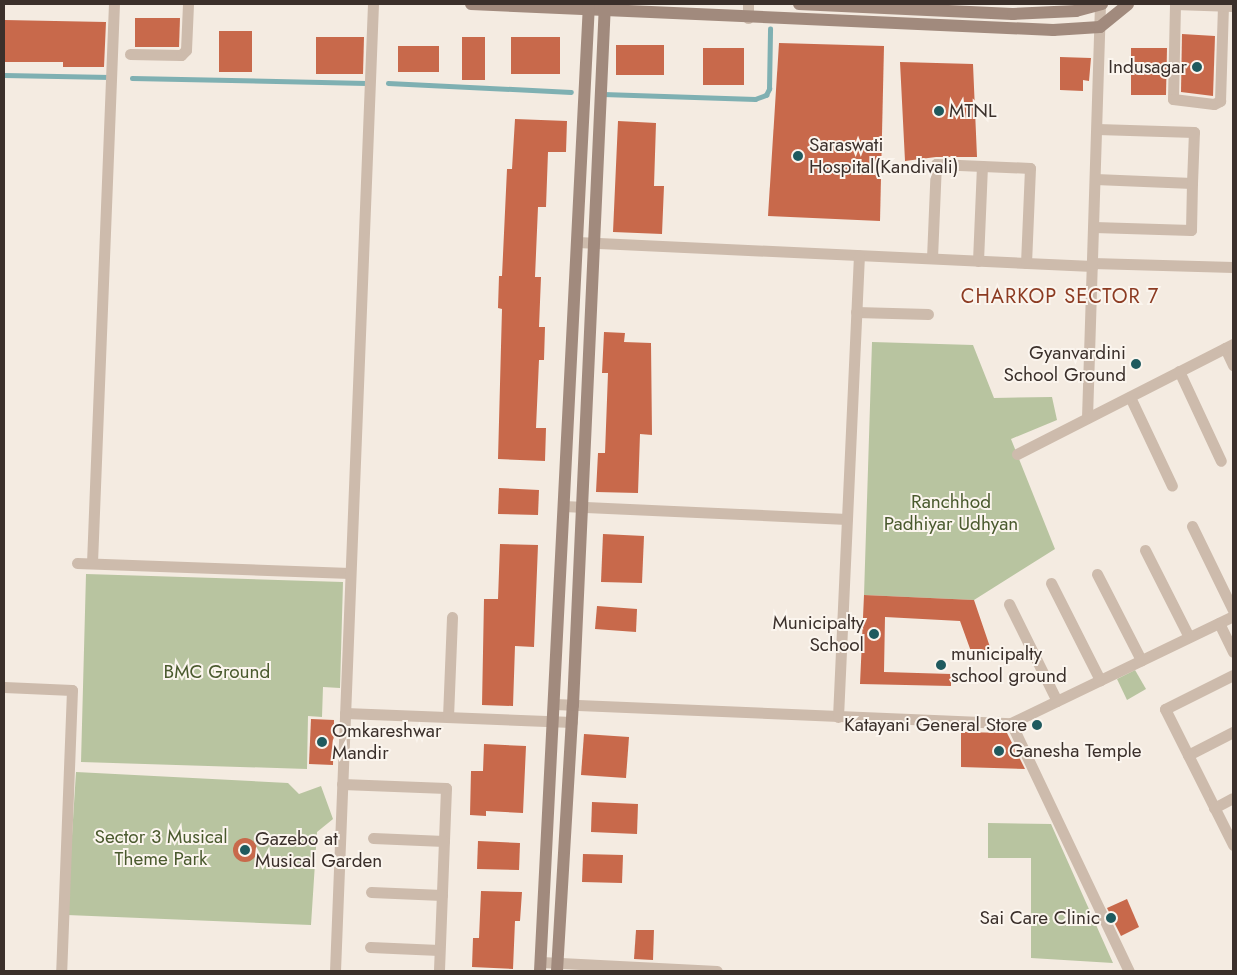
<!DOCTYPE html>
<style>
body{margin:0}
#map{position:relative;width:1237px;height:975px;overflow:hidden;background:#f4ebe1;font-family:Jost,sans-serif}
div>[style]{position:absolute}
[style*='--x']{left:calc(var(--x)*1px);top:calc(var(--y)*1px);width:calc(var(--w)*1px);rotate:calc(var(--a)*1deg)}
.green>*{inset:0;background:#b8c4a0}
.stream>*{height:4.5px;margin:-2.25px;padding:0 2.25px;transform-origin:2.25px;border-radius:2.25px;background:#7fb0b2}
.building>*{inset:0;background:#c8694b}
.round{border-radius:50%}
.street>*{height:11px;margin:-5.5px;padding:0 5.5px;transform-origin:5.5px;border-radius:5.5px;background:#cdbbac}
.secondary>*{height:12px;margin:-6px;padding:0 6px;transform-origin:6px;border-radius:6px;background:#a18a7d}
.dots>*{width:14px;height:14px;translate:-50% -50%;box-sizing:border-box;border:2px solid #fbf5ee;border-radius:50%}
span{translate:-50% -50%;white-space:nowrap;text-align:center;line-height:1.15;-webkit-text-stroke:4px #fbf5ee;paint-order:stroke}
.poi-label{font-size:19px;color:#3b302b}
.right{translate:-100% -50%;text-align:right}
.left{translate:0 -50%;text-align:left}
.park-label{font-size:19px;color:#4a5a2e}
.neighbourhood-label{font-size:20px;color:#8c3b22;letter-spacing:1px}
.frame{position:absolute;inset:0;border:5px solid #3b302b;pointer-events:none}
</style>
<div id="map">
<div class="green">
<div style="clip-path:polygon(872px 342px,973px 345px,994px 398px,1052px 397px,1057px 420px,1011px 439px,1055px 549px,974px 600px,864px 595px)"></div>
<div style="clip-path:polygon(86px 574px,343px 582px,340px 688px,323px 687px,322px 717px,308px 716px,307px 769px,81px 762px)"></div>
<div style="clip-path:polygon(1135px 670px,1146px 689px,1127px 700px,1117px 679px)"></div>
<div style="clip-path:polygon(76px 772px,288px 783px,299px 794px,321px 786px,333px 819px,317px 832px,311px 925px,67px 915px)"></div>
<div style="clip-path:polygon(988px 823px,1051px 824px,1113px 963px,1031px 958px,1031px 858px,988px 858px)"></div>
</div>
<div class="stream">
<div style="--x:4;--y:75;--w:106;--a:1.1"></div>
<div style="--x:132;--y:78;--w:234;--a:1.2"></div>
<div style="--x:388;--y:83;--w:183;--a:2.8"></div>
<div style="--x:603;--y:94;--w:152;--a:1.9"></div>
<div style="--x:755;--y:99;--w:12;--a:-20"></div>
<div style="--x:766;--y:95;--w:7;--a:-63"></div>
<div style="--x:769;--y:89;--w:60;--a:-89"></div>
</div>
<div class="building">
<div style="clip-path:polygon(135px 18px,180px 18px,179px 47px,135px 47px)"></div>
<div style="clip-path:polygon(4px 20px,106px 22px,104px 67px,63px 67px,63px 62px,4px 62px)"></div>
<div style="clip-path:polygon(219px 31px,252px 31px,252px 72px,219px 72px)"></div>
<div style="clip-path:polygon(1182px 34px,1215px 36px,1213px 96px,1181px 92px)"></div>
<div style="clip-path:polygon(316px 37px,364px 37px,363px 74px,316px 74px)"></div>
<div style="clip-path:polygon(462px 37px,485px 37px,485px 80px,462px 80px)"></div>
<div style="clip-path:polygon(511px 37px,560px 37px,560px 74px,511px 74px)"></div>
<div style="clip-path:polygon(779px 43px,884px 46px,880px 221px,768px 216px)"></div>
<div style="clip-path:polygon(616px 45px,664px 45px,664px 75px,616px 75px)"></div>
<div style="clip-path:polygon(398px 46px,439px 46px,439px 72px,398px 72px)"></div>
<div style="clip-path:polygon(703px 48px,744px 48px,744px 85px,703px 85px)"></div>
<div style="clip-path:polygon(1131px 48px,1167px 48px,1166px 95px,1131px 95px)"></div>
<div style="clip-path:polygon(1060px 57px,1091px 58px,1089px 81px,1083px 80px,1083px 91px,1060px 90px)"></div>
<div style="clip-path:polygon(900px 62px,973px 64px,977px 157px,936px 157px,905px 161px)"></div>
<div style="clip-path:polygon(515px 119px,567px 121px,566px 152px,548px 152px,546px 207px,538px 207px,535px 277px,541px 277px,539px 327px,545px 327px,544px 360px,539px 360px,536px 428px,546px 428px,545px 461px,498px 459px,502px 309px,498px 308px,499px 276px,502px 276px,507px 169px,512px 169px)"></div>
<div style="clip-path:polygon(618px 121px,656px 123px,654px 186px,664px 186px,662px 234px,613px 232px)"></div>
<div style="clip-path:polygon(604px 332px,625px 333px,624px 342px,651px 343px,652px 435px,640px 434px,638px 493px,596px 492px,598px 453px,605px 453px,608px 373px,602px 373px)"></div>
<div style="clip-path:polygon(499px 488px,539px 490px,538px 515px,498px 514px)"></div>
<div style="clip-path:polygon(603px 534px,644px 536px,642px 583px,601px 582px)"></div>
<div style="clip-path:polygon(500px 544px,538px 545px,534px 647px,515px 646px,513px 706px,482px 705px,484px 599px,498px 599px)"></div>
<div style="clip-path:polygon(864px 595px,974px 600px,990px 647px,973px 657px,960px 621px,885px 617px,884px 672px,951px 674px,951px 686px,860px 684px)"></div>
<div style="clip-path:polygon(597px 606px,637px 609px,636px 632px,595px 629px)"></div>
<div style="clip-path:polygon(311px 719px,334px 720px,333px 765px,309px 764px)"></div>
<div style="clip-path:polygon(961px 732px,1007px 733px,1025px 769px,961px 767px)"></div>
<div style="clip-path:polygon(584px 734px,629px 737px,626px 778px,581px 775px)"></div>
<div style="clip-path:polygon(484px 744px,526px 746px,523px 813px,486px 811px,486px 816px,470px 815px,471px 771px,483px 771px)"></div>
<div style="clip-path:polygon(592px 802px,638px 804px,637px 834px,591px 832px)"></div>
<div class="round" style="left:233px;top:838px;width:24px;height:24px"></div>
<div style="clip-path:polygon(478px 841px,520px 843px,519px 870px,477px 869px)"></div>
<div style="clip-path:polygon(583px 854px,623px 855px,622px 883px,582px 882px)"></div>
<div style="clip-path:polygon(481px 891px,522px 892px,520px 921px,515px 921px,513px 969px,472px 967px,473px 938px,479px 938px)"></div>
<div style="clip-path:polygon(1127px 899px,1139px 927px,1121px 936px,1107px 908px)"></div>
<div style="clip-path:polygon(636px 930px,654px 930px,653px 960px,634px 959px)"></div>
</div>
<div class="street">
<div style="--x:1175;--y:4;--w:95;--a:91.2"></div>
<div style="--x:1173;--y:99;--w:41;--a:7"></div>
<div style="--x:1214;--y:104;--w:7;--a:-27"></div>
<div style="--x:1220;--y:101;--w:96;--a:-88.2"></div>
<div style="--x:1175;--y:4;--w:58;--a:2"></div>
<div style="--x:748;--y:18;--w:14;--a:-90"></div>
<div style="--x:130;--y:54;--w:51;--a:1.1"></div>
<div style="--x:181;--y:55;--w:7;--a:-45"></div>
<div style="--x:186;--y:50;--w:46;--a:-87.5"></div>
<div style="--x:1095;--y:179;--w:97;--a:2.4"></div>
<div style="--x:1094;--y:227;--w:97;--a:1.8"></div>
<div style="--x:1191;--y:230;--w:47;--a:-88.8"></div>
<div style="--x:1192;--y:183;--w:51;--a:-87.8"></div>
<div style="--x:1194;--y:132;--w:97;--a:-178.2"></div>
<div style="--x:577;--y:242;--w:516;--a:2.67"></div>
<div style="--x:932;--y:258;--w:94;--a:-87.6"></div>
<div style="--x:936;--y:164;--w:94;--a:2.4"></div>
<div style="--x:1030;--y:168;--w:95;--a:92.4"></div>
<div style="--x:978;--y:261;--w:95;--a:-87.6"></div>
<div style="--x:1092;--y:263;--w:141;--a:1.6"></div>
<div style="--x:856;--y:312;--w:72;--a:1.6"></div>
<div style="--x:1225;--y:348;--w:19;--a:65"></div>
<div style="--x:1179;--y:371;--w:99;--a:65"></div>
<div style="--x:1130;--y:397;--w:98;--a:64.7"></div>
<div style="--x:1087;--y:418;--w:413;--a:-88.2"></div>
<div style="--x:1017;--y:454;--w:242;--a:-27"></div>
<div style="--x:563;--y:506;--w:284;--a:2.6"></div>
<div style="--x:1192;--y:526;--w:93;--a:64"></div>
<div style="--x:1145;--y:550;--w:97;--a:63.2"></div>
<div style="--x:77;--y:563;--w:273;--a:2.1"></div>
<div style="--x:92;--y:563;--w:559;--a:-87.75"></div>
<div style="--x:1097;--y:574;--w:97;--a:62.9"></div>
<div style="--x:1051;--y:583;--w:109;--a:63.2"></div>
<div style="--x:1009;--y:604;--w:108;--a:63.7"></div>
<div style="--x:1219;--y:623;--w:32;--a:64"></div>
<div style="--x:1233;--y:675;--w:76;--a:153.4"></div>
<div style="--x:1165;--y:709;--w:152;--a:63.4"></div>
<div style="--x:4;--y:687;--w:68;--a:2.5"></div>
<div style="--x:72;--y:690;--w:281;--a:92.2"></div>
<div style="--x:554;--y:704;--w:457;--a:2.4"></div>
<div style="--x:1011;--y:723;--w:246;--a:-25.7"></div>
<div style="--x:345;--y:713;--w:227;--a:2.3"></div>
<div style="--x:448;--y:717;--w:100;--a:-87.7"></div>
<div style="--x:838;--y:717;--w:462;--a:-87.4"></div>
<div style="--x:1011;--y:723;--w:275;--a:64.6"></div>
<div style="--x:1188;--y:755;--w:51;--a:-27.1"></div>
<div style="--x:342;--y:784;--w:104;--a:2.2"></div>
<div style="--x:446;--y:788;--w:183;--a:92.2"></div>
<div style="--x:1214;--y:808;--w:21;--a:-28"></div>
<div style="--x:373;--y:838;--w:71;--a:2.4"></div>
<div style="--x:371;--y:892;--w:71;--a:2.4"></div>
<div style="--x:370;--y:947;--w:69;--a:2.5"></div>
<div style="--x:541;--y:962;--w:176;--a:2.9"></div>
<div style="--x:335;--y:971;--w:968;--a:-87.75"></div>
</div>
<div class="secondary">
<div style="--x:471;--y:4;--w:583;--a:2.56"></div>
<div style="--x:1053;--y:30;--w:47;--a:-3.7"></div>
<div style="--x:1100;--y:27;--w:36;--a:-39"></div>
<div style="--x:799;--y:4;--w:214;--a:2.7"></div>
<div style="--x:1013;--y:14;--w:63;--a:-2.7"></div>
<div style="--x:1076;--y:11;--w:27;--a:-15"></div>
<div style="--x:540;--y:971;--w:968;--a:-87.1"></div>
<div style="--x:557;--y:971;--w:266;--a:-86.6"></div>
<div style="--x:573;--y:705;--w:702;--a:-87.39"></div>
</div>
<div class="dots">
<div style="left:1197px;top:67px;background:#1f5a5e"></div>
<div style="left:939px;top:111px;background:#1f5a5e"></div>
<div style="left:798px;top:156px;background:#1f5a5e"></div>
<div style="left:1136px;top:364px;background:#1f5a5e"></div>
<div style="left:874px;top:634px;background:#1f5a5e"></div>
<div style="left:941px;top:665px;background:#1f5a5e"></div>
<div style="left:1037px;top:725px;background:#1f5a5e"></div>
<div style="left:322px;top:742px;background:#1f5a5e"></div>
<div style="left:999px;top:751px;background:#1f5a5e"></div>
<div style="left:245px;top:850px;background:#1f5a5e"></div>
<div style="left:1111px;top:918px;background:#1f5a5e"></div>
</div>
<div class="poi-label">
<span class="right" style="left:1187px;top:67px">Indusagar</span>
<span class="left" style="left:949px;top:111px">MTNL</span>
<span class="left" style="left:809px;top:156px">Saraswati<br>Hospital(Kandivali)</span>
<span class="right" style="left:1126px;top:364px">Gyanvardini<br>School Ground</span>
<span class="right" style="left:864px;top:634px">Municipalty<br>School</span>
<span class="left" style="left:951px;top:665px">municipalty<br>school ground</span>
<span class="right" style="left:1027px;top:725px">Katayani General Store</span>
<span class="left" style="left:332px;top:742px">Omkareshwar<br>Mandir</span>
<span class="left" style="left:1009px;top:751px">Ganesha Temple</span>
<span class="left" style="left:255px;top:850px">Gazebo at<br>Musical Garden</span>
<span class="right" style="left:1100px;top:918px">Sai Care Clinic</span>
</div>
<div class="park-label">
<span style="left:951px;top:513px">Ranchhod<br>Padhiyar Udhyan</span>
<span style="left:217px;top:672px">BMC Ground</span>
<span style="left:161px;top:848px">Sector 3 Musical<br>Theme Park</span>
</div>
<div class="neighbourhood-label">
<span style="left:1060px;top:296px">CHARKOP SECTOR 7</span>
</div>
<div class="frame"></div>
</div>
